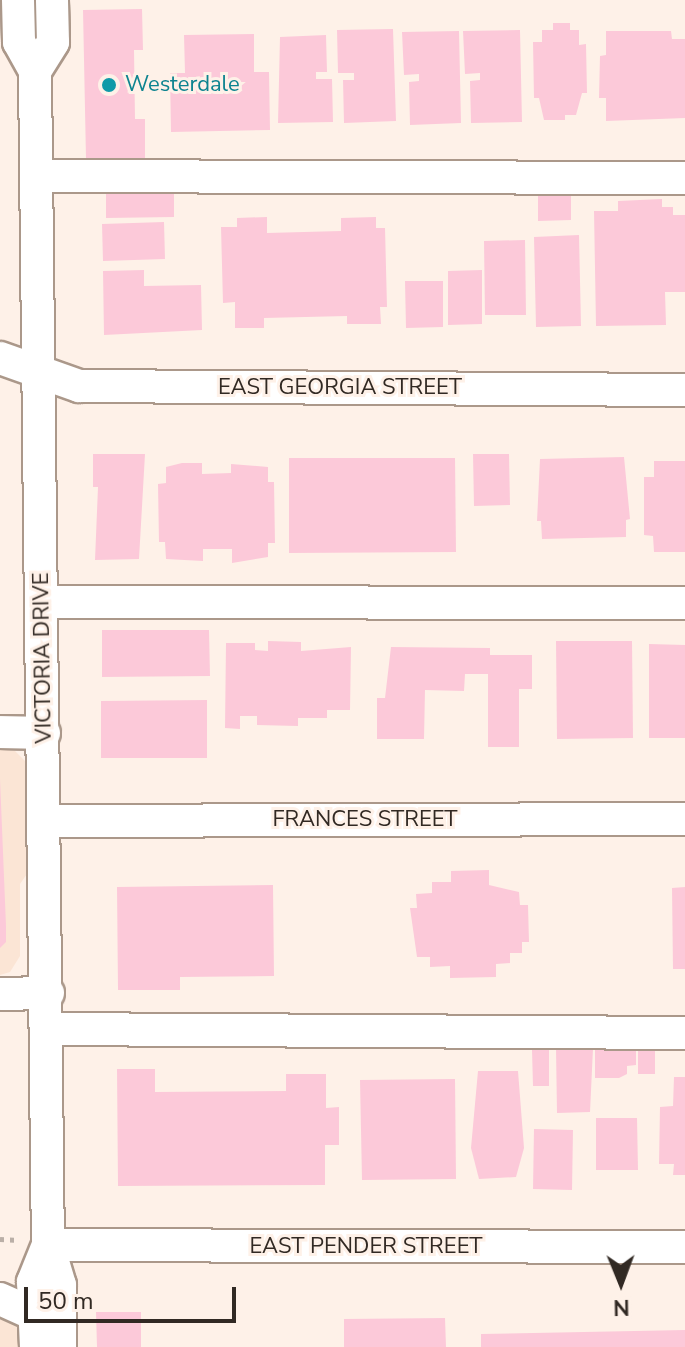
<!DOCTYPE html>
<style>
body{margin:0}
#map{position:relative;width:685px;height:1347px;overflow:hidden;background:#fef1e8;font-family:"Nunito Sans",sans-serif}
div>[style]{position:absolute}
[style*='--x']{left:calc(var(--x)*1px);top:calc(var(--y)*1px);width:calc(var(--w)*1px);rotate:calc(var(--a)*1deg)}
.built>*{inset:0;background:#fbe5d5}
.building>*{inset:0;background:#fcc9d9}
.path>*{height:5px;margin-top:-2.5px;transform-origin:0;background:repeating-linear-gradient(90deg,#baafa7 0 4px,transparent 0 10px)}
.roads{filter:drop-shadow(2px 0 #ab988a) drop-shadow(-2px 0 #ab988a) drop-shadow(0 2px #ab988a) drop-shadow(0 -2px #ab988a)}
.minor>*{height:32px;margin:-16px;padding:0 16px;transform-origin:16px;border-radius:16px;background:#fff}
.dots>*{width:22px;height:22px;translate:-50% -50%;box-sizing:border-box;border:4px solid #fef1e8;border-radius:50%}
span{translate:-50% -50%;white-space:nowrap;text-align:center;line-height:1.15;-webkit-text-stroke:6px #fef1e8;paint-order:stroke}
.culture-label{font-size:22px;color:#0d838f}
.left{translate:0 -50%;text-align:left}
.street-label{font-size:22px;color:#312923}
.north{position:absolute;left:581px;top:1243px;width:80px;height:80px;-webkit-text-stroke:6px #fef1e8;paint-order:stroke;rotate:179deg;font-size:22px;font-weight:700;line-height:32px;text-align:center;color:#312923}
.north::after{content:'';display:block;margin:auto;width:28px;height:36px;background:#312923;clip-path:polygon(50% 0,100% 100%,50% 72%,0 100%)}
.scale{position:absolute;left:24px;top:1287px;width:212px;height:36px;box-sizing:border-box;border:4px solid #312923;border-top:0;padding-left:10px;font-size:24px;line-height:28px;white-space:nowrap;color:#312923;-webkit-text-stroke:6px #fef1e8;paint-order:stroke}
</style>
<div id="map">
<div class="built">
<div style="clip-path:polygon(0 749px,15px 751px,27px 763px,29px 871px,20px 884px,20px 956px,10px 972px,0 975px)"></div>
<div style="clip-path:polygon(0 1308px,17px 1315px,23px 1347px,0 1347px)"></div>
</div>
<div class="building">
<div style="clip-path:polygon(142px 9px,143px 50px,134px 50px,135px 119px,145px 119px,145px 158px,86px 159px,83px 10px)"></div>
<div style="clip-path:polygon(553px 23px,570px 23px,570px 30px,579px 30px,579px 45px,586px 44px,587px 93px,582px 93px,576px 115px,565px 115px,565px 120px,544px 120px,539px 98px,534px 98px,533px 42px,542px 42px,542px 30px,553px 30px)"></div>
<div style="clip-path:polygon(393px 29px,396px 121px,344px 123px,343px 80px,354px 80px,354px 73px,338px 73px,337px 30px)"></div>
<div style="clip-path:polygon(520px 30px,522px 122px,471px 123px,470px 81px,480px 80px,480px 73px,465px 74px,463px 31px)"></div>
<div style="clip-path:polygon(459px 31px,461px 123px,410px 125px,409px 82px,419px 81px,419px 74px,404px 75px,402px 32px)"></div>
<div style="clip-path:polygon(606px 31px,671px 31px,672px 39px,685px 39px,685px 118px,606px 121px,606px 98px,599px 98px,600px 56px,606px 55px)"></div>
<div style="clip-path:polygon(254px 34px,254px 72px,269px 72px,270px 130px,171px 132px,170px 73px,185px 73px,184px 35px)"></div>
<div style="clip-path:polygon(326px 35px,327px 72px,316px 72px,316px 79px,332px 79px,333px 122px,278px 123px,280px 37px)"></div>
<div style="clip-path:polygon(106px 188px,174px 188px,174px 217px,106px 218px)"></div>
<div style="clip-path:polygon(538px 191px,571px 191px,571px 220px,538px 221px)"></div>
<div style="clip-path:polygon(662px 199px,662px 207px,673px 207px,673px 215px,685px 215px,685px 292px,665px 292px,666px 325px,596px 326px,594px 211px,618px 211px,618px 201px)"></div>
<div style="clip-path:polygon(267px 217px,267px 233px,341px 231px,341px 218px,376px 217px,376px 228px,385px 228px,387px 307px,380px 307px,381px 324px,347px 324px,347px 316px,264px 318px,264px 328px,235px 328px,235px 302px,223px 303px,221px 227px,237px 227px,237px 218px)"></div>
<div style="clip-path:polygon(164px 222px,165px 259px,103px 261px,102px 224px)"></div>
<div style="clip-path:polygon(579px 235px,581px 326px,536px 327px,534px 237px)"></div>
<div style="clip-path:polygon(525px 240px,526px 315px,485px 315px,484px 241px)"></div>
<div style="clip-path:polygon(144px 270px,144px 286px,201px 285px,202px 330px,104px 335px,103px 271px)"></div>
<div style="clip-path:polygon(482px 270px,482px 324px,448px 325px,448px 271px)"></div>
<div style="clip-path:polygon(405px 281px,443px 281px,443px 327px,406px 328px)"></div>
<div style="clip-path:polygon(93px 454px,145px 454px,139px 559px,95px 560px,98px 487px,93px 487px)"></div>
<div style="clip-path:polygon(473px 454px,509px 454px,510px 505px,474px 506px)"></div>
<div style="clip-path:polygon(624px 457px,630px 519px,626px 520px,626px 537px,542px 539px,541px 521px,537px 521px,540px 459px)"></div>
<div style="clip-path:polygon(289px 458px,455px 458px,456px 552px,289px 553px)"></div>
<div style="clip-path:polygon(654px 461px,685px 461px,685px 552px,654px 552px,653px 536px,644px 535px,644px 477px,654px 477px)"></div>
<div style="clip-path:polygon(182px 463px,202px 463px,202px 474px,231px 473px,231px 464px,268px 467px,268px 482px,274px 482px,275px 543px,268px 543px,268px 557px,232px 563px,232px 549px,203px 549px,203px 561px,166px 559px,165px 542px,159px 542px,158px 484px,166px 483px,166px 467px)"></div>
<div style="clip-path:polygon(102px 630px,209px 630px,210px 676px,102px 677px)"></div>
<div style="clip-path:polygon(268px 641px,301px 642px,301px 651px,351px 647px,350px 710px,327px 710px,327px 718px,298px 718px,298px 726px,257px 725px,257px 716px,240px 716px,240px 729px,225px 728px,226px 643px,255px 643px,255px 650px,268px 651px)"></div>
<div style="clip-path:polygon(556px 641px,632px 641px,633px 738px,557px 739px)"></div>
<div style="clip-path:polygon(649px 644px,685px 645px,685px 738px,649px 738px)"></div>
<div style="clip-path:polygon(391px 647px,490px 648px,490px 655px,532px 655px,532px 689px,519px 689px,519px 747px,488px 747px,488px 674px,465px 674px,464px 691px,425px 690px,424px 739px,377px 739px,377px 698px,385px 698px)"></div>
<div style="clip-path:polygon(207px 700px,207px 758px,101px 758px,101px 701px)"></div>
<div style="clip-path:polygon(0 779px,6px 926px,6px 942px,0 948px)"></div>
<div style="clip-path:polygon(489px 870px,489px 885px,519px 892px,520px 905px,528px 905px,529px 942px,522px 942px,522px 953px,510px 953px,510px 963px,496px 964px,496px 977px,450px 978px,450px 966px,430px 967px,430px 957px,417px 957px,410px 908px,417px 908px,416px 894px,432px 893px,432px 882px,451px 882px,451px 871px)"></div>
<div style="clip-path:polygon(273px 885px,274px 976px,180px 977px,180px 990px,118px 990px,117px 887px)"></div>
<div style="clip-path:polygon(685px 887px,685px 969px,673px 969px,672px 888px)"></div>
<div style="clip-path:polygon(595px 1046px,636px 1047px,636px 1065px,627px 1066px,627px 1074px,619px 1078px,595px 1078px)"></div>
<div style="clip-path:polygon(638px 1046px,655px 1047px,655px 1074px,638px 1074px)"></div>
<div style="clip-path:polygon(593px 1048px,590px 1112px,557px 1113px,556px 1049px)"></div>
<div style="clip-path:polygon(549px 1049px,549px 1086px,533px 1086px,532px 1050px)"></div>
<div style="clip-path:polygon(117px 1069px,155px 1069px,155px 1092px,286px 1091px,286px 1074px,326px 1074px,326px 1108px,339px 1107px,339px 1145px,325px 1145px,325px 1185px,118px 1186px)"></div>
<div style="clip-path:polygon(478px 1071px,518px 1071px,524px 1148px,516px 1177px,479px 1179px,471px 1148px)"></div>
<div style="clip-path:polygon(674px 1077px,685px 1077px,685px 1175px,673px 1175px,674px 1164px,659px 1164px,660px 1107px,673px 1106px)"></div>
<div style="clip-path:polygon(455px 1079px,456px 1179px,362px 1180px,360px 1080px)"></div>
<div style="clip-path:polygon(596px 1118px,637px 1118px,638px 1170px,596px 1170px)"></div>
<div style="clip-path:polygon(534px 1129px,573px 1130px,572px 1190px,533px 1189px)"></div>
<div style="clip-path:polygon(96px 1312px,141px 1312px,141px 1347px,97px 1347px)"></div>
<div style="clip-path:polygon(445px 1318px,446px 1347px,344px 1347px,344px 1319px)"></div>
<div style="clip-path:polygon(685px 1330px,685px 1347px,481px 1347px,481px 1334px)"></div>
</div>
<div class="path">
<div style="--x:0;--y:1239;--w:19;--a:3"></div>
</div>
<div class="roads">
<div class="minor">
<div style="--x:18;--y:0;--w:42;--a:88.6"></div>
<div style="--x:19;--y:42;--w:33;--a:61"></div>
<div style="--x:35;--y:71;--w:1174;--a:89.37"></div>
<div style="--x:48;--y:1245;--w:42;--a:73.3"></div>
<div style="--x:60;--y:1285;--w:62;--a:90"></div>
<div style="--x:35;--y:71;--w:34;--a:-58"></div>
<div style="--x:53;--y:42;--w:42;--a:-91.4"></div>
<div style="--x:36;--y:176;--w:649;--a:0.18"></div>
<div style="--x:0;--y:358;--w:84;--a:19.5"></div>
<div style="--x:79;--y:386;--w:606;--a:0.38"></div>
<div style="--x:43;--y:602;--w:642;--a:0.09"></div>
<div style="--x:0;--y:732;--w:44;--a:1.3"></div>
<div style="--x:45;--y:821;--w:640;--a:-0.18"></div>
<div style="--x:0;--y:994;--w:48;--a:-1.2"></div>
<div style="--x:48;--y:1029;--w:637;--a:0.36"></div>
<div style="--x:48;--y:1245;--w:637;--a:0.18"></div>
<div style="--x:0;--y:1299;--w:37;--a:24"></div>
<div style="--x:36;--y:1347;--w:65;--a:-92.6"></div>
<div style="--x:33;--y:1282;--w:40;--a:-68"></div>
</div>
</div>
<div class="dots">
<div style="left:109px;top:85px;background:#0f9aa8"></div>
</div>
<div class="culture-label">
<span class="left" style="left:125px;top:85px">Westerdale</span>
</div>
<div class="street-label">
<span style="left:340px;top:388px">EAST GEORGIA STREET</span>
<span style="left:43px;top:658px;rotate:-91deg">VICTORIA DRIVE</span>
<span style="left:365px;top:820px">FRANCES STREET</span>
<span style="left:366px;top:1247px">EAST PENDER STREET</span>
</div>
<div class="north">N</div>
<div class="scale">50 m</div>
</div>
